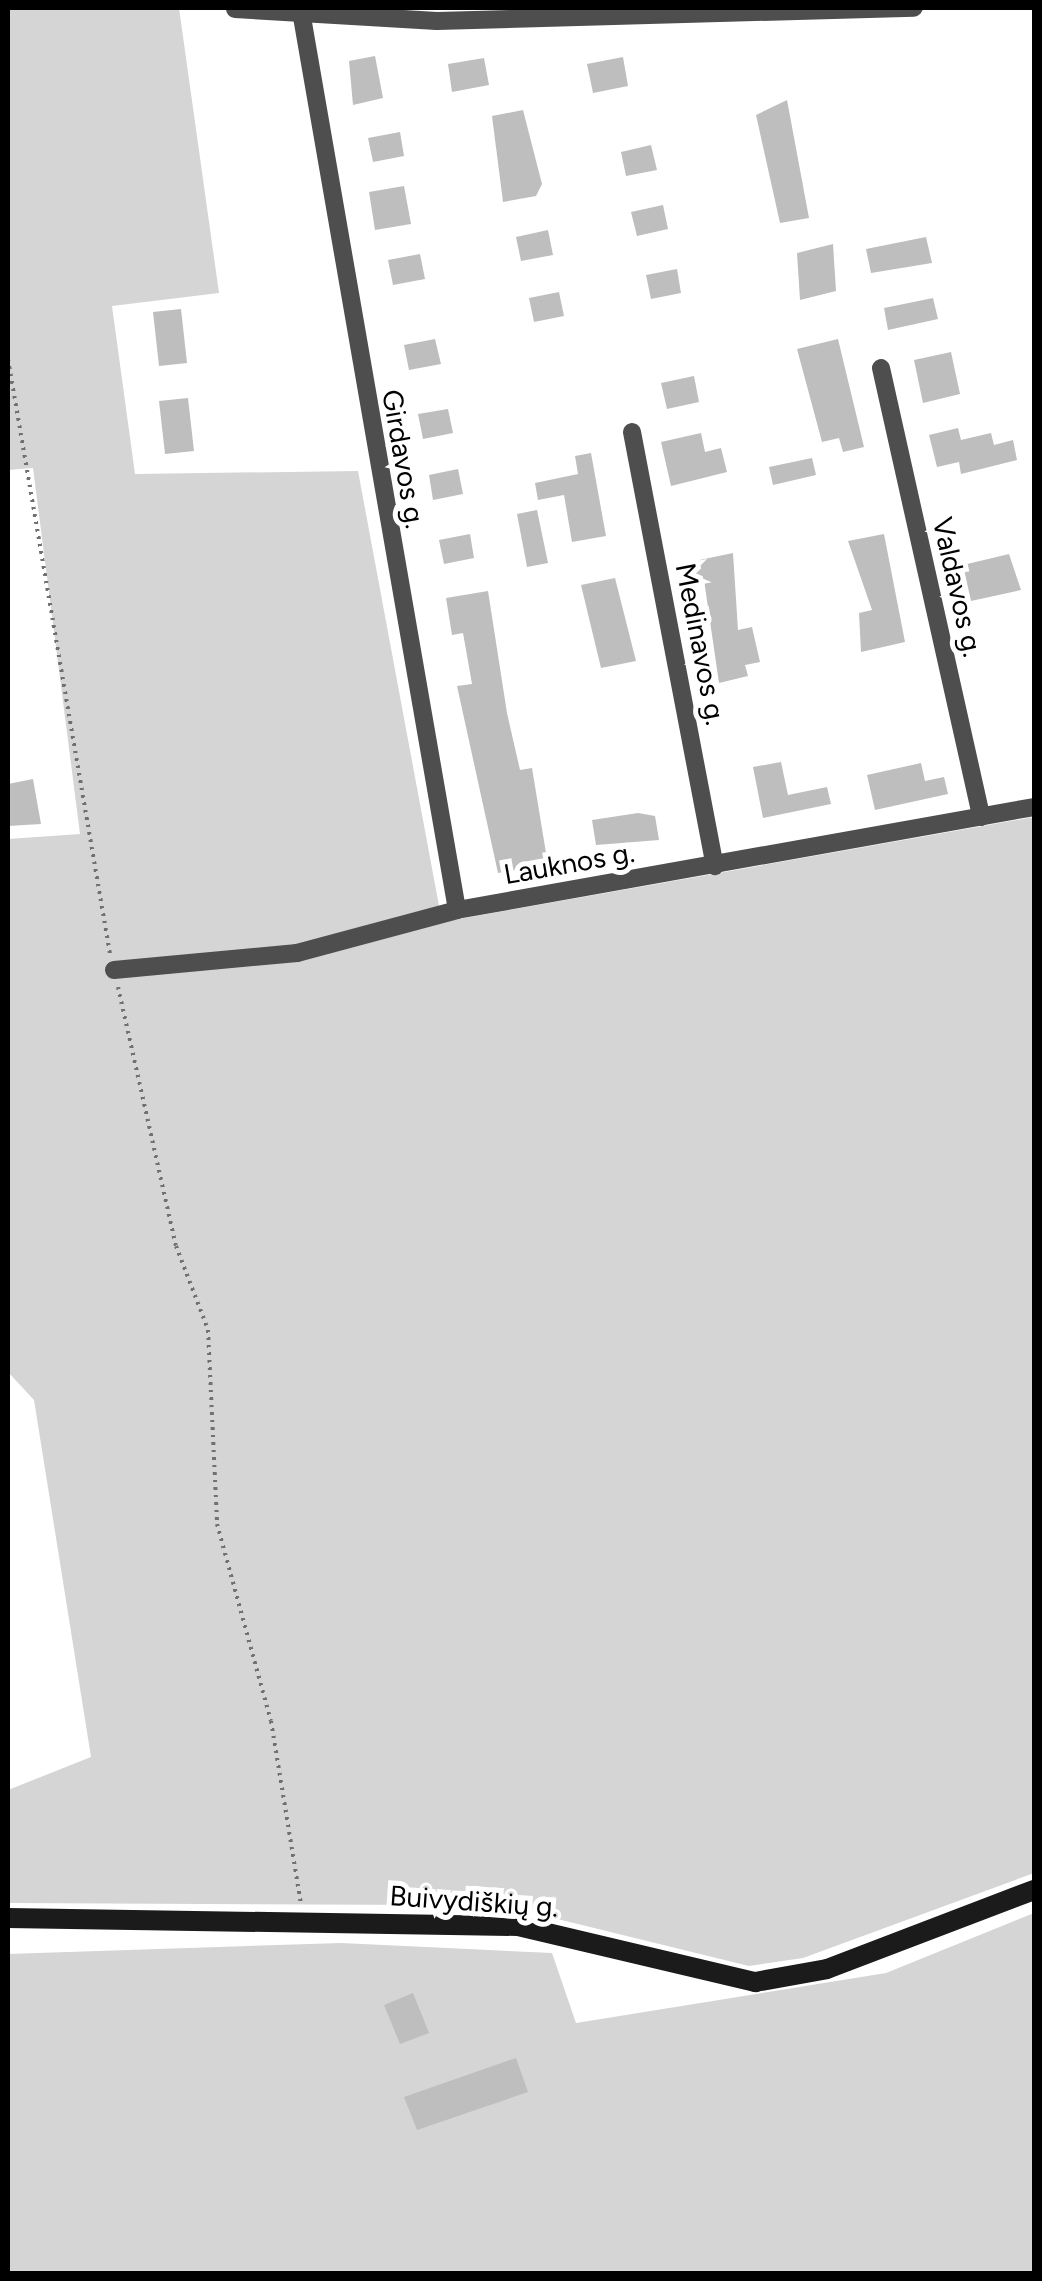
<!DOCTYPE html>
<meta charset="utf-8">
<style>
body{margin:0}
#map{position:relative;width:1042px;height:2281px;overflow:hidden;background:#fff;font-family:Figtree,sans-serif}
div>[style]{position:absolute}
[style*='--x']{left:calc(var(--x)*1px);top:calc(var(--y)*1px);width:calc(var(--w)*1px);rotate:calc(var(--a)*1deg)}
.green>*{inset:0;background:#d5d5d5}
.building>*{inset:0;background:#bebebe}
.path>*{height:4px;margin-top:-2px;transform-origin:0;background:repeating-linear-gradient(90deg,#707070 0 2.5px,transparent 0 7.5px)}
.street>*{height:18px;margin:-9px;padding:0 9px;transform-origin:9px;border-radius:9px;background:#4e4e4e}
.secondary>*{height:20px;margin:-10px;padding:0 10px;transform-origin:10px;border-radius:10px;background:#1b1b1b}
span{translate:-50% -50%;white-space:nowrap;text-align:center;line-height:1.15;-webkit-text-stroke:10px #fff;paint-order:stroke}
.street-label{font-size:28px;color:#000}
.frame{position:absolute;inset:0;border:10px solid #000;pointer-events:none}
</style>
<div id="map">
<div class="green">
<div style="clip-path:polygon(8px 8px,179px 8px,219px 293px,112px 306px,135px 474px,358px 471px,442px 922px,1034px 817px,1034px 1873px,803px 1958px,749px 1966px,541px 1915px,437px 1905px,8px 1903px,8px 1790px,91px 1757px,34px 1400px,8px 1372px,8px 839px,80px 834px,33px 468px,8px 470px)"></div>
<div style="clip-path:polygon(1034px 1913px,1034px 2273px,8px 2273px,8px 1954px,341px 1943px,552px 1953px,576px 2023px,886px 1973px)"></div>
</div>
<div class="building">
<div style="clip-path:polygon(375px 56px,383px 98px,353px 105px,349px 61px)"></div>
<div style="clip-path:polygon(623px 57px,628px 86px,593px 93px,587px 64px)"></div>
<div style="clip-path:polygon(484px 58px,489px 85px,452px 92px,448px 64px)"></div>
<div style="clip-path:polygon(787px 100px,809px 218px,780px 223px,756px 115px)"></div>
<div style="clip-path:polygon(523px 110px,542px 184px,536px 196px,503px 202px,492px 116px)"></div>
<div style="clip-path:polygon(400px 132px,404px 156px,373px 162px,368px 138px)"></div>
<div style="clip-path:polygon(651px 145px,657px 170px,626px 176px,621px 152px)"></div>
<div style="clip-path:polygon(404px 186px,411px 224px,375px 230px,369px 192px)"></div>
<div style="clip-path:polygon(663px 205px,668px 229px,637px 236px,631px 212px)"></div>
<div style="clip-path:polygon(548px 230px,553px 255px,521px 261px,516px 237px)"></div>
<div style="clip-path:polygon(926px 237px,932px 263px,871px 273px,866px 249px)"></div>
<div style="clip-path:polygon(833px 244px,836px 291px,800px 300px,797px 253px)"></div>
<div style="clip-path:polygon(420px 254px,425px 279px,393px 285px,388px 260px)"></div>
<div style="clip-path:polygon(677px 269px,681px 293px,651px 299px,646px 275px)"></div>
<div style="clip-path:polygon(559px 292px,564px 316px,534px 322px,529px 298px)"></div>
<div style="clip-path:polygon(933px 298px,938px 319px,888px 330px,884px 308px)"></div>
<div style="clip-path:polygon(181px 309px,187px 363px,159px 366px,153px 312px)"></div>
<div style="clip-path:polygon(435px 339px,441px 364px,409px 370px,404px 345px)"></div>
<div style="clip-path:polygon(838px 339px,864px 447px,843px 452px,839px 438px,822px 442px,797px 349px)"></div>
<div style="clip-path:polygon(951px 352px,960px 394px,923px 403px,914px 360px)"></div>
<div style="clip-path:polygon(694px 376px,699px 402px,667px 409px,661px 383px)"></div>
<div style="clip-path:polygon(188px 398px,194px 451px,165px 454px,159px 401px)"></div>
<div style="clip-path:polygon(448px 409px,453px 433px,423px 439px,418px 414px)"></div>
<div style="clip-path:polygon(958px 428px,961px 440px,991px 433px,994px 445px,1013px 440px,1017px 460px,961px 474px,959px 462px,937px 467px,929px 435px)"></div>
<div style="clip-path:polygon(701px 433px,705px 452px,721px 448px,727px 472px,671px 486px,661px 442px)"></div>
<div style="clip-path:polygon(591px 453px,606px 536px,572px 542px,564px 495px,538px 500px,535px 483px,578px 474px,575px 456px)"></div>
<div style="clip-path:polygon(812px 458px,816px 475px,773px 485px,769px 467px)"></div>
<div style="clip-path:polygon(458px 469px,463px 494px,433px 500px,429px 475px)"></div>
<div style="clip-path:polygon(537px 510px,548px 563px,527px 567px,517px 514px)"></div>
<div style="clip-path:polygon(470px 534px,474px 558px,444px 564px,439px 540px)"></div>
<div style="clip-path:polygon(884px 534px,905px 642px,861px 652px,859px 613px,872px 610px,848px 541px)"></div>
<div style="clip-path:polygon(733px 553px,738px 630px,752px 627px,760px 662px,745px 665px,748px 676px,719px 683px,704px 580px,694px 582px,690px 562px)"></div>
<div style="clip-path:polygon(1009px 554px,1021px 590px,971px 601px,963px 565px)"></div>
<div style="clip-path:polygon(615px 578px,636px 661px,601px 668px,581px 585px)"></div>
<div style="clip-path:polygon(488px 591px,507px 713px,520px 770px,532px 768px,548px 865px,498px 873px,457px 686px,472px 684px,463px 633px,452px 635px,446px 598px)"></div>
<div style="clip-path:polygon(781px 762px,788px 795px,827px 787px,831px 804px,763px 818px,753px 767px)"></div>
<div style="clip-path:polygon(921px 763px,925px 781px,944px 777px,948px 794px,875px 810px,867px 775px)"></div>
<div style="clip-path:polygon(33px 779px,41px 824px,8px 826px,8px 784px)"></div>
<div style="clip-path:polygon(638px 813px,655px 816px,659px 840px,596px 845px,592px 820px)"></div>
<div style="clip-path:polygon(413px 1993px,429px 2033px,400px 2044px,384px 2005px)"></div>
<div style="clip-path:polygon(516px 2058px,528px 2092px,417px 2130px,404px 2097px)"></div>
</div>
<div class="path">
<div style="--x:8;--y:359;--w:604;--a:80.27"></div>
<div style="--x:118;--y:987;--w:265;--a:77.4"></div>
<div style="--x:176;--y:1246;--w:90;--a:69.1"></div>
<div style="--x:208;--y:1330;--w:194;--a:87.3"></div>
<div style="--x:217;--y:1524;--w:204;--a:74.7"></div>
<div style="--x:271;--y:1721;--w:186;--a:80.7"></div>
</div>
<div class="street">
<div style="--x:235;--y:9;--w:202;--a:3.4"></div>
<div style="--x:437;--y:21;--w:477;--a:-1.6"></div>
<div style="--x:302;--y:17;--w:906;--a:80.15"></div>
<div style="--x:881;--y:368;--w:460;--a:77.4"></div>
<div style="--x:632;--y:432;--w:442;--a:79.2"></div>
<div style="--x:114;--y:970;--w:184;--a:-5.3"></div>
<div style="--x:297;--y:953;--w:166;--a:-15"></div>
<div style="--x:457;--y:910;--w:586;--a:-10.12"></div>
</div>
<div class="secondary">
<div style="--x:8;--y:1918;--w:510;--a:0.9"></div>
<div style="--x:518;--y:1926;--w:244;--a:13.3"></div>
<div style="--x:755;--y:1982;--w:73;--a:-10.2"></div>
<div style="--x:827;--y:1969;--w:222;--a:-20.9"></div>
</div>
<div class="street-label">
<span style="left:404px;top:459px;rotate:80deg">Girdavos g.</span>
<span style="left:958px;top:587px;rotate:77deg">Valdavos g.</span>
<span style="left:701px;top:644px;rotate:79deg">Medinavos g.</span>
<span style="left:569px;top:863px;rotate:-10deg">Lauknos g.</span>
<span style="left:474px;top:1901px;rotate:4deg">Buivydiškių g.</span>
</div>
<div class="frame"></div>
</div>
